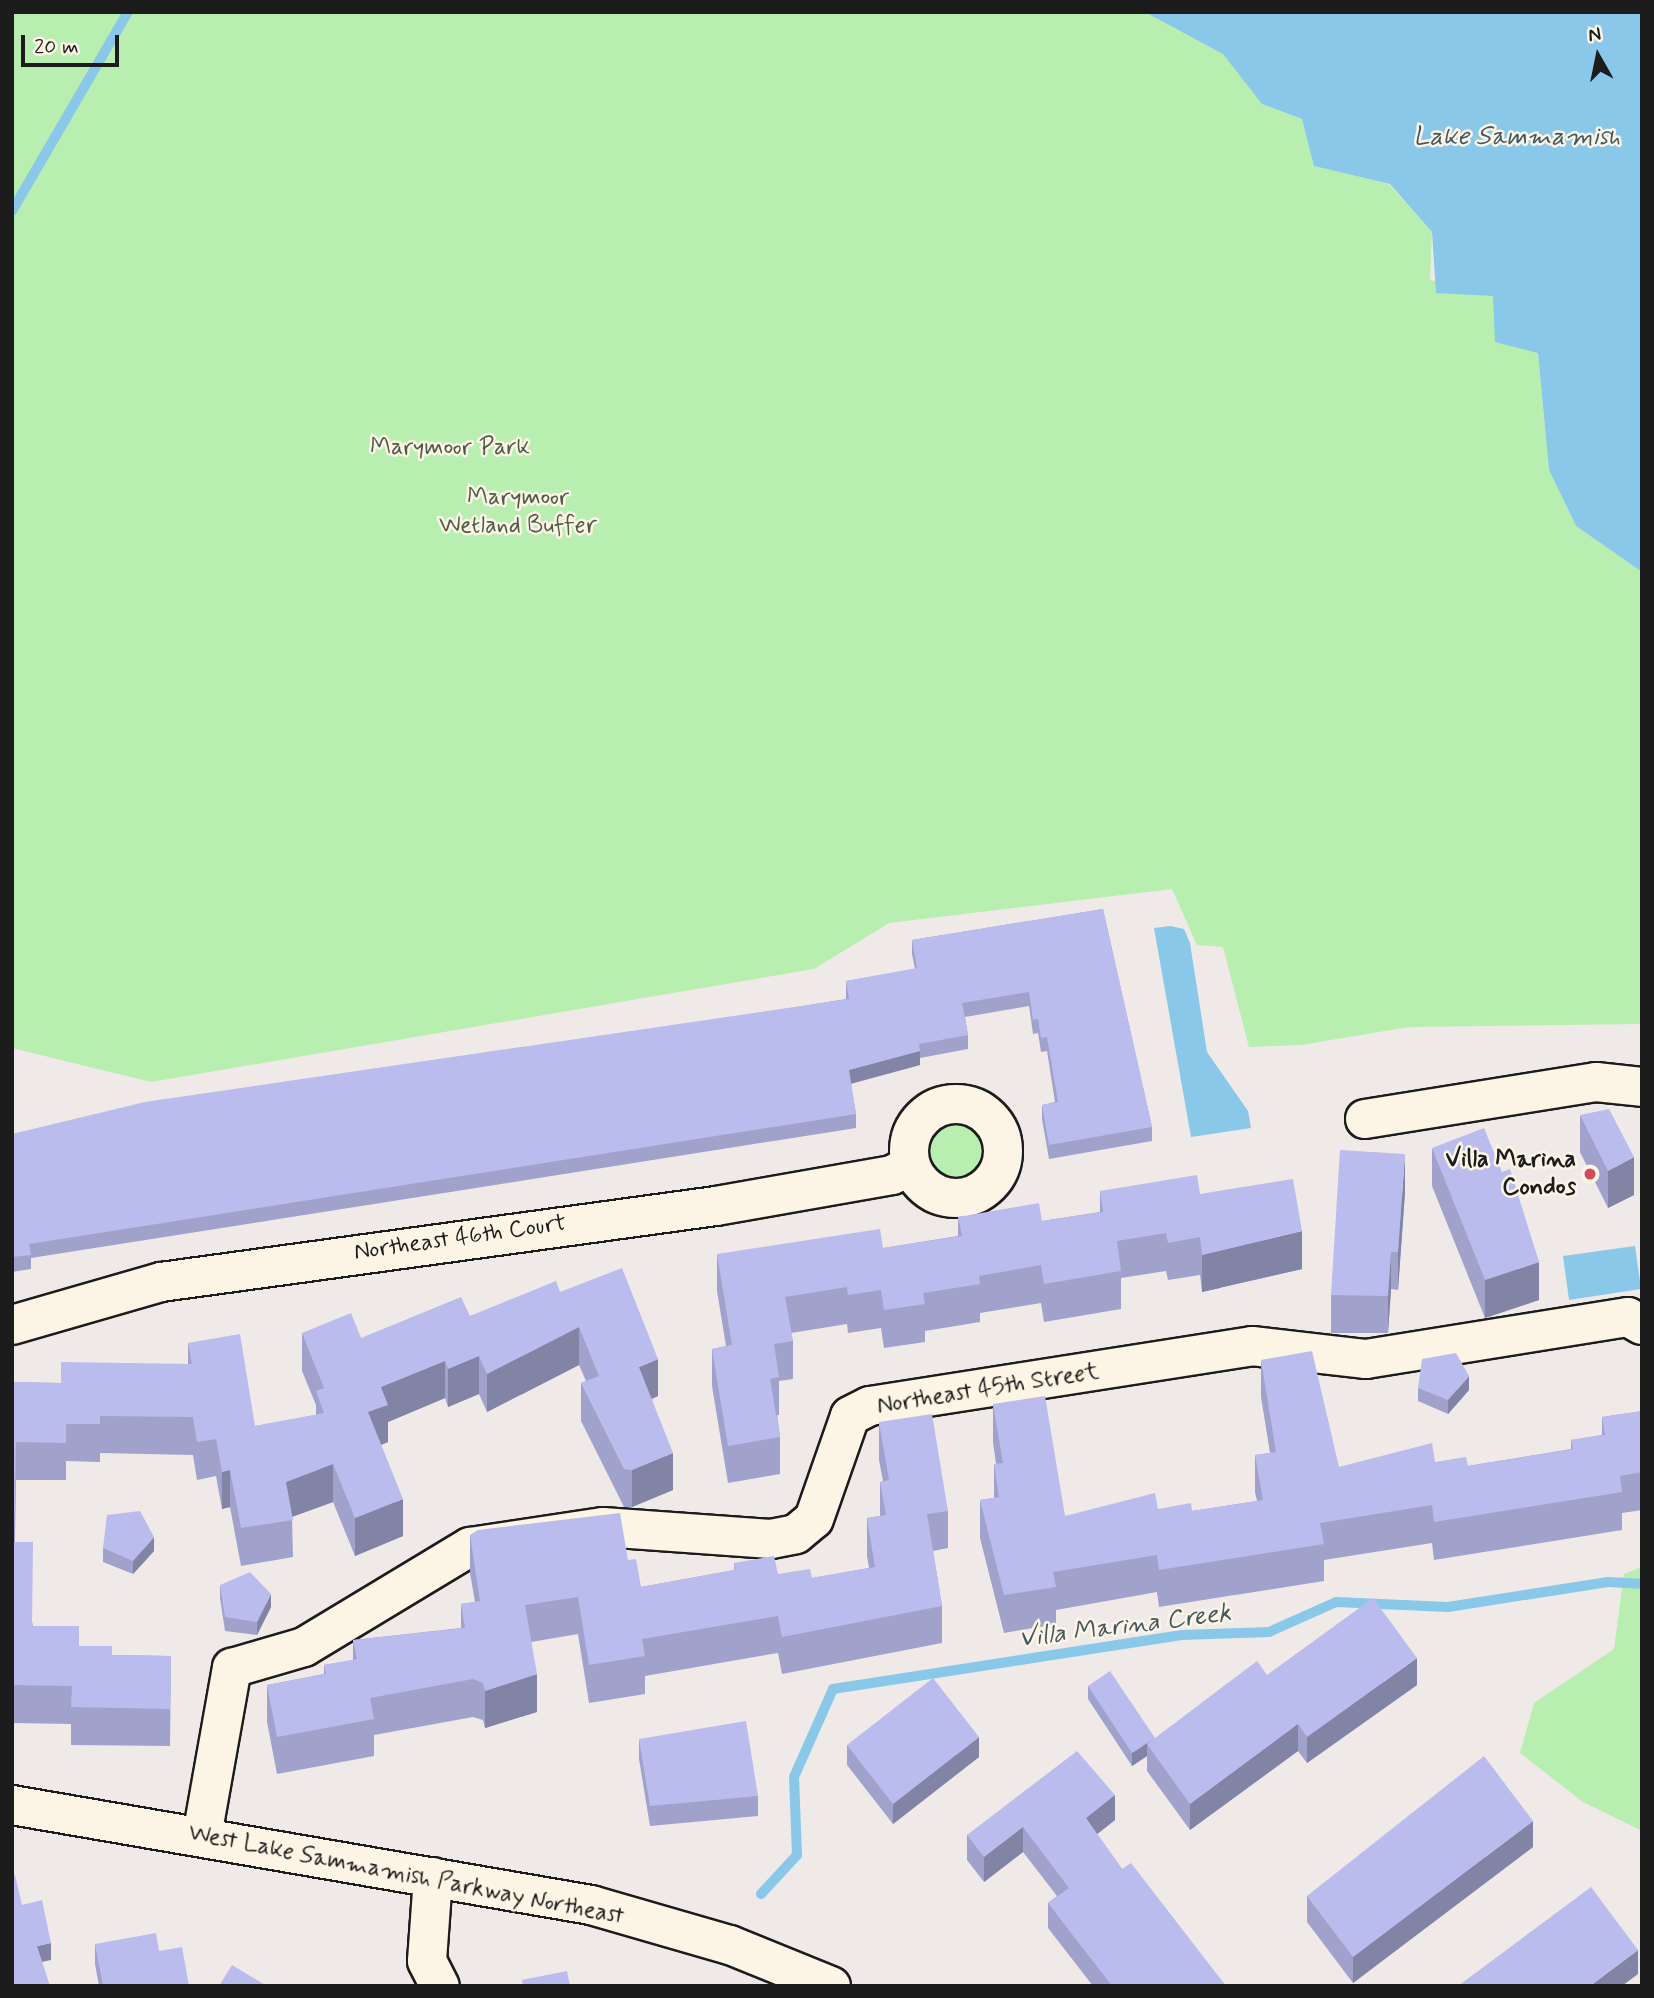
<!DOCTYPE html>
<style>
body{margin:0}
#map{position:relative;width:1654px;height:1998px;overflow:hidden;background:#efeae7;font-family:Mynerve,sans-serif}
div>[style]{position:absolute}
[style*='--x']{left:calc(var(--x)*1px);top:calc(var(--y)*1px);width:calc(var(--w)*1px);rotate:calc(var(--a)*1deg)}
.green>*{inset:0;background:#b8eeb0}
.round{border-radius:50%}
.water>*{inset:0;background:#8ac8ea}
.stream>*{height:10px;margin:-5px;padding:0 5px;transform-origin:5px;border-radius:5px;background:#8ac8ea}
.roads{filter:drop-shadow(2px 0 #1c1c1c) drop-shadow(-2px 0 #1c1c1c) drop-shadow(0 2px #1c1c1c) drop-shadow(0 -2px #1c1c1c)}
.street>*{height:38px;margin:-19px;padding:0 19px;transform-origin:19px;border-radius:19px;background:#fcf5e5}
.street>.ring{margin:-19px;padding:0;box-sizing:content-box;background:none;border:38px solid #fcf5e5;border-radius:50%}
.secondary>*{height:38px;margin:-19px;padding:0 19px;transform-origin:19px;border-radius:19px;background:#fcf5e5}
.wall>*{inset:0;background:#a0a2cc}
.shaded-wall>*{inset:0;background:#8284a6}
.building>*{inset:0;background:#babced}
.dots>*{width:19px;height:19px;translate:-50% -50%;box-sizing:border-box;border:4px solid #fcf5e5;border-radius:50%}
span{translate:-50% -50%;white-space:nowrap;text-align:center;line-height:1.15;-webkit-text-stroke:5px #fcf5e5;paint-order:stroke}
.park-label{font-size:24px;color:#4b5b48}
.poi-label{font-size:24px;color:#1c1c1c;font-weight:700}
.right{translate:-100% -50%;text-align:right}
.street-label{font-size:24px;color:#1c1c1c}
.water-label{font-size:26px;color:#425864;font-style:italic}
.frame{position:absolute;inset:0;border:14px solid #1c1c1c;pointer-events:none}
.north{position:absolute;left:1563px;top:21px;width:70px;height:70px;-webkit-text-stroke:5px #fcf5e5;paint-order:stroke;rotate:351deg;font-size:19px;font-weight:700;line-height:28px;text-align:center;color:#1c1c1c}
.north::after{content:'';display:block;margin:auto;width:24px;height:32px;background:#1c1c1c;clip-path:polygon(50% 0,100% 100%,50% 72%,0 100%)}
.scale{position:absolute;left:21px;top:35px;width:98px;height:32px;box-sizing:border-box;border:4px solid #1c1c1c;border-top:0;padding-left:9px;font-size:21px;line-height:24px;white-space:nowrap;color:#1c1c1c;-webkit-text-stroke:5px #fcf5e5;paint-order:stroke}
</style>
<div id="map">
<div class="green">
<div style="clip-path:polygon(12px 12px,1249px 12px,1262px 104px,1302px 119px,1315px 166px,1389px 184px,1432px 232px,1430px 280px,1493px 295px,1538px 353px,1549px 470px,1576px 526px,1642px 572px,1642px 1024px,1409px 1027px,1301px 1045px,1249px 1047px,1223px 947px,1197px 945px,1172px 889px,889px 923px,814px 969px,151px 1082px,12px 1048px)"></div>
<div class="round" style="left:930px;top:1125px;width:52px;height:52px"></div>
<div style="clip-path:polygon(1642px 1567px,1642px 1831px,1583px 1802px,1520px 1753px,1534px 1703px,1614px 1649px,1624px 1574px)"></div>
</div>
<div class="water">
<div style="clip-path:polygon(1145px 12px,1642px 12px,1642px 572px,1576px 526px,1549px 470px,1538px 353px,1495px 342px,1493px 296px,1436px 293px,1432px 232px,1390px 184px,1314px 166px,1302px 119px,1262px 104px,1223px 54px)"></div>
<div style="clip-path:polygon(1170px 926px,1184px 929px,1190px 943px,1207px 1052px,1248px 1111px,1251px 1128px,1191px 1137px,1154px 928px)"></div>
<div style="clip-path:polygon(1635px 1246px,1641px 1289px,1569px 1300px,1563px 1256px)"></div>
</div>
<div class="stream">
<div style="--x:12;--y:211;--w:230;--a:-59.8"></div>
<div style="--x:761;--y:1894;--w:53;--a:-47.3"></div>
<div style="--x:797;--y:1855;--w:78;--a:-92.2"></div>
<div style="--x:794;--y:1777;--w:96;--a:-66.1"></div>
<div style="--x:833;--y:1689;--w:353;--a:-8.8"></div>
<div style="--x:1182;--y:1635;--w:87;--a:-2"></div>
<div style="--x:1269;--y:1632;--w:73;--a:-24.1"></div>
<div style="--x:1336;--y:1602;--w:112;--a:2.6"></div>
<div style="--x:1448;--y:1607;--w:162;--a:-8.9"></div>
<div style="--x:1608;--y:1582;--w:34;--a:3"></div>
</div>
<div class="roads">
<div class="street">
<div class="ring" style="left:909px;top:1104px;width:56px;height:56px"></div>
<div style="--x:1365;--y:1119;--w:234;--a:-9.1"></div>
<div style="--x:1596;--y:1082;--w:46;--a:6.2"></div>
<div style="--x:12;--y:1325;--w:155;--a:-16.1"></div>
<div style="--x:161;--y:1282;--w:560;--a:-7.8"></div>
<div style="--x:716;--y:1206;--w:179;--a:-10"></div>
<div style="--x:892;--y:1175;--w:21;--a:-29"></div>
<div style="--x:202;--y:1836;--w:171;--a:-79.9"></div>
<div style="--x:232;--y:1668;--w:75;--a:-16.3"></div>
<div style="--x:304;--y:1647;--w:194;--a:-31.1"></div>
<div style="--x:470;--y:1547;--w:134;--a:-8.6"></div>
<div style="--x:603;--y:1527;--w:168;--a:4.1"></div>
<div style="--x:771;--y:1539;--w:25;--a:-11"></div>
<div style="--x:796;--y:1534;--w:23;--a:-40"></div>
<div style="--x:814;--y:1519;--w:109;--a:-70.7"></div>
<div style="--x:850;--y:1416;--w:22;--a:-27"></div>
<div style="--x:870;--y:1406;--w:387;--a:-8.9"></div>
<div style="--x:1252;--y:1346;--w:115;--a:6.5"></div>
<div style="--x:1366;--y:1359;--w:265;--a:-9.1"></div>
<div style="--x:1628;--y:1317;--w:16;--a:30"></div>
</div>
<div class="secondary">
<div style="--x:12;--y:1805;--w:588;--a:9.8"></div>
<div style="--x:591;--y:1905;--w:145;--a:16.1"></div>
<div style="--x:730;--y:1945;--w:109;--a:22.1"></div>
<div style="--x:433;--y:1877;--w:84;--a:94.1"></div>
<div style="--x:427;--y:1961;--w:28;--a:63"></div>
</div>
</div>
<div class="wall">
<div style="clip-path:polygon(1103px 909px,1152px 1127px,1152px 1141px,1049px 1159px,1042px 1119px,1042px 1105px,1055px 1102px,1047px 1051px,1041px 1052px,1038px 1033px,1033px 1034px,1029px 1006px,965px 1017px,968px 1035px,968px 1049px,920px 1058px,920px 1065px,851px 1084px,856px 1114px,856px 1128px,31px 1258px,31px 1269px,12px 1272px,12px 1134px,846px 999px,846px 981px,915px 969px,912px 954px,912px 940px)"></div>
<div style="clip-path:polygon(1580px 1115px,1634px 1195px,1608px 1208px,1580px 1152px)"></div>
<div style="clip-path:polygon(1432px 1148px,1539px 1300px,1485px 1318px,1432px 1186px)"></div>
<div style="clip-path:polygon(1100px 1191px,1200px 1194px,1302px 1269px,1202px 1292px,1200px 1275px,1168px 1280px,1166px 1271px,1121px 1278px,1121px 1309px,1044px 1322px,1041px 1303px,980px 1313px,980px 1322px,925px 1331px,925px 1342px,884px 1348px,881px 1328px,848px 1333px,847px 1324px,791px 1333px,793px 1341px,793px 1379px,779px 1381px,779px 1415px,777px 1415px,780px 1437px,780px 1474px,728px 1483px,712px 1386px,712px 1349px,726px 1346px,717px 1291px,717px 1254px,883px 1248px,958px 1236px,958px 1217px,1042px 1221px,1100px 1212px)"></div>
<div style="clip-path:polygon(1405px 1192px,1398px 1290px,1391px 1289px,1388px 1333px,1331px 1333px,1331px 1295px)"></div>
<div style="clip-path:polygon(560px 1292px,658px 1396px,652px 1399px,673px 1490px,632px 1507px,624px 1507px,581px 1421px,581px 1383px,586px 1381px,579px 1365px,487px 1412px,479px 1394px,448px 1407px,445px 1398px,388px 1422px,388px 1442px,381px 1445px,403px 1536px,355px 1556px,333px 1502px,292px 1517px,293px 1557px,241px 1566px,230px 1507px,222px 1509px,216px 1476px,197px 1480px,193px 1455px,100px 1453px,100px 1462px,66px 1461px,66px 1480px,16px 1480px,15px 1542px,33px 1626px,79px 1646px,112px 1655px,171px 1656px,170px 1746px,71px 1745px,71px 1724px,12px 1723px,12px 1382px,61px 1383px,188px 1364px,188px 1343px,255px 1426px,316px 1415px,316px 1405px,302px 1371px,302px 1333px,361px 1338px,470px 1316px)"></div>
<div style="clip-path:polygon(1261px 1360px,1339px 1467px,1435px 1462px,1468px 1466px,1571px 1449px,1571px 1440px,1602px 1435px,1602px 1417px,1642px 1411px,1642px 1510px,1622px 1513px,1622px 1530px,1434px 1560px,1432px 1543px,1324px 1560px,1324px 1581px,1159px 1607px,1157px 1592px,1056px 1610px,1056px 1624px,1004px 1633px,980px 1538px,980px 1500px,994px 1498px,994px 1464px,996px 1464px,993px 1442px,993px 1404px,1065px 1516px,1158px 1509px,1192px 1511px,1257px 1501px,1255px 1492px,1255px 1455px,1270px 1453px,1261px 1397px)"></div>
<div style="clip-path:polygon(1418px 1388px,1469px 1390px,1448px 1414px,1418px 1401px)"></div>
<div style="clip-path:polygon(879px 1422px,948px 1511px,948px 1548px,933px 1551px,942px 1606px,942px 1643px,782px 1674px,778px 1653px,645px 1676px,645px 1694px,589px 1703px,578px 1634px,531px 1642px,537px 1712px,485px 1728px,483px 1720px,473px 1717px,374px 1735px,374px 1756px,277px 1774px,267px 1722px,267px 1685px,324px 1674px,324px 1665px,353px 1660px,353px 1640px,461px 1628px,461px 1604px,475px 1602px,470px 1573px,470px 1535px,628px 1560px,641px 1587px,734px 1570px,734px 1563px,778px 1574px,812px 1578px,869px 1568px,867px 1556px,867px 1518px,880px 1516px,880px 1482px,883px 1481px,879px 1460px)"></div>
<div style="clip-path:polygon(103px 1548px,154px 1551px,133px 1574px,103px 1562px)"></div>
<div style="clip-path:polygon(220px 1585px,271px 1607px,257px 1635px,225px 1631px,220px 1598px)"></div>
<div style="clip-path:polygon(1267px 1675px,1417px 1685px,1307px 1763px,1298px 1751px,1190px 1830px,1147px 1771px,1147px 1756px,1132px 1766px,1088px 1699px,1088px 1686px,1155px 1739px)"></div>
<div style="clip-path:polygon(639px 1739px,758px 1796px,758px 1816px,650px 1826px,639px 1759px)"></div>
<div style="clip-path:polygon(847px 1745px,979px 1757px,893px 1824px,847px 1765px)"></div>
<div style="clip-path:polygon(1115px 1795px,1115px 1820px,1097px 1834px,1122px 1869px,1226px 1986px,1093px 1986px,1048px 1928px,1048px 1903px,1057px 1896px,1023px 1852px,984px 1882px,967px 1860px,967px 1835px)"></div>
<div style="clip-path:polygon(1533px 1847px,1353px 1983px,1307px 1922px,1307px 1896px)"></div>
<div style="clip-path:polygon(95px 1944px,159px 1951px,189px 1986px,99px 1986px,95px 1964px)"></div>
</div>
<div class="shaded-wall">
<div style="clip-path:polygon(920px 1051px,920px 1065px,849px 1084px,849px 1070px)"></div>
<div style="clip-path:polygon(1405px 1154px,1405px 1192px,1398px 1290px,1398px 1252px)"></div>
<div style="clip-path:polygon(1634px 1157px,1634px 1195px,1608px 1208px,1608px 1171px)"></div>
<div style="clip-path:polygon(1302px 1231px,1302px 1269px,1202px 1292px,1202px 1255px)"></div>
<div style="clip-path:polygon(1391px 1252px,1391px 1289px,1388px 1333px,1388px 1296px)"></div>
<div style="clip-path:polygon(1539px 1262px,1539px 1300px,1485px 1318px,1485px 1280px)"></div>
<div style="clip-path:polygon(579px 1327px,579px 1365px,487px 1412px,487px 1374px)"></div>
<div style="clip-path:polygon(479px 1356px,479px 1394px,448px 1407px,448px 1369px)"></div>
<div style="clip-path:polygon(658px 1359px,658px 1396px,639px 1404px,639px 1367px)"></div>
<div style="clip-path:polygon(445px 1361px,445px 1398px,388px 1422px,388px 1442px,368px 1450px,368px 1412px,381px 1387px)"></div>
<div style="clip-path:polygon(1469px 1376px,1469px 1390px,1448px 1414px,1448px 1400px)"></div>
<div style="clip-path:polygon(673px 1453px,673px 1490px,632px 1507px,632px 1470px)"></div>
<div style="clip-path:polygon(333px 1464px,333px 1502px,286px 1519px,286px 1482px)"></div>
<div style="clip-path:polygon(230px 1470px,230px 1507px,222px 1509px,222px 1472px)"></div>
<div style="clip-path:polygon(403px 1499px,403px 1536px,355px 1556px,355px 1518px)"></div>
<div style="clip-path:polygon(154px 1537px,154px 1551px,133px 1574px,133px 1561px)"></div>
<div style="clip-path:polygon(271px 1594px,271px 1607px,257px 1635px,257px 1622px)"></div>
<div style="clip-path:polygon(1417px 1658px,1417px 1685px,1307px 1763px,1307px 1737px)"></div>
<div style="clip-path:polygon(537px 1674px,537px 1712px,485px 1728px,485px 1691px)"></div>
<div style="clip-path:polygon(1298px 1724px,1298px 1751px,1190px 1830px,1190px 1804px)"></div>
<div style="clip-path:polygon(979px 1737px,979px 1757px,893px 1824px,893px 1804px)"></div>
<div style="clip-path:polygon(1155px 1738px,1147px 1744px,1147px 1756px,1132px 1766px,1132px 1753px)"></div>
<div style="clip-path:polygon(1115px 1795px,1115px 1820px,1086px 1843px,1086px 1818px)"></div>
<div style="clip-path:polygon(1533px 1821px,1533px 1847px,1353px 1983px,1353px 1957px)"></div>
<div style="clip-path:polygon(1023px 1827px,1023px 1852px,984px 1882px,984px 1857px)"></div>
<div style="clip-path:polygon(51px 1943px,51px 1960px,37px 1963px,37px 1946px)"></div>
<div style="clip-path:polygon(1638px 1950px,1638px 1974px,1622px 1986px,1590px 1986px)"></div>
</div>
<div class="building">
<div style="clip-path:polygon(1103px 909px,1152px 1127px,1049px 1145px,1042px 1105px,1058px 1102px,1047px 1037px,1041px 1038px,1038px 1019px,1033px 1020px,1029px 992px,962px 1003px,968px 1035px,919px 1044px,920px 1051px,849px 1070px,856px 1114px,29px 1244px,31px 1255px,12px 1257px,12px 1134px,145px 1102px,849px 999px,846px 981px,917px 968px,912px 940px)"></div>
<div style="clip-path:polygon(1609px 1109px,1634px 1157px,1608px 1171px,1580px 1115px)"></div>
<div style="clip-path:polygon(1484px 1128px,1502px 1172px,1510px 1169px,1539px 1262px,1485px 1280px,1432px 1148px)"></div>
<div style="clip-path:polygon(1340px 1150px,1405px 1154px,1398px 1252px,1391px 1252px,1388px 1296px,1331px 1295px)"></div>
<div style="clip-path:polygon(1197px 1175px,1200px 1194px,1293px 1179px,1302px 1231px,1202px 1255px,1200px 1237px,1168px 1243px,1166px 1233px,1117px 1241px,1121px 1271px,1044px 1284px,1041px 1265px,979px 1276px,980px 1284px,923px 1293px,925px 1304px,884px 1310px,881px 1290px,848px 1295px,847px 1287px,785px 1297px,793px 1341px,774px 1344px,779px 1377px,770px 1379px,780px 1437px,728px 1446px,712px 1349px,732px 1345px,717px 1254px,880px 1229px,883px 1248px,962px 1236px,958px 1217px,1039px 1203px,1042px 1221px,1103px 1212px,1100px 1191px)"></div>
<div style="clip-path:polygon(622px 1268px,658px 1359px,639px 1367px,673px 1453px,632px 1470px,624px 1469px,581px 1383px,599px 1376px,579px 1327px,487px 1374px,479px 1356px,448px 1369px,445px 1361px,381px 1387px,388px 1405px,368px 1412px,403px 1499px,355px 1518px,333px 1464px,286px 1482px,293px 1520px,241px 1528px,230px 1470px,222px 1472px,216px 1439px,197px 1442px,193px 1417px,100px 1416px,100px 1424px,66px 1424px,66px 1443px,16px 1442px,14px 1542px,33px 1542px,32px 1626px,79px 1626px,79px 1646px,112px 1646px,112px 1655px,171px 1656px,170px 1709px,71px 1707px,72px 1686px,12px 1685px,12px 1382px,61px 1383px,61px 1362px,192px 1364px,188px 1343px,240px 1334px,255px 1426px,324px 1413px,316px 1391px,324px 1388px,302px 1333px,351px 1313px,361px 1338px,461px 1297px,470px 1316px,556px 1281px,560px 1292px)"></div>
<div style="clip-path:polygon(1312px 1351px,1339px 1467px,1432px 1443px,1435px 1462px,1466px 1457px,1468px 1466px,1573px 1449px,1571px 1440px,1605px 1435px,1602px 1417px,1642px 1411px,1642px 1472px,1620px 1476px,1622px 1492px,1434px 1522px,1432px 1505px,1320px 1523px,1324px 1544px,1159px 1570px,1157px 1555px,1053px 1572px,1056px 1587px,1004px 1595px,980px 1500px,999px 1497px,994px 1464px,1003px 1463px,993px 1404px,1045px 1396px,1065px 1516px,1155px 1493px,1158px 1509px,1191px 1503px,1192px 1511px,1263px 1500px,1255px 1455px,1276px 1452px,1261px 1360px)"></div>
<div style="clip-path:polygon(1456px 1353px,1469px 1376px,1448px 1400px,1418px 1388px,1422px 1359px)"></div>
<div style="clip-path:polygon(932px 1414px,948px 1511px,927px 1514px,942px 1606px,782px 1637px,778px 1616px,642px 1639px,645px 1656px,589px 1665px,578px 1597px,525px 1605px,537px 1674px,485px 1691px,483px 1683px,473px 1679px,370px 1698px,374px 1719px,277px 1737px,267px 1685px,326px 1674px,324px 1665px,357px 1659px,353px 1640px,465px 1628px,461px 1604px,480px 1601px,470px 1535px,478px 1530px,620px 1513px,628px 1560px,636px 1559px,641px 1587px,735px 1570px,734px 1563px,774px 1556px,778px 1574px,810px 1569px,812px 1578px,875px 1567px,867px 1518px,886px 1515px,880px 1482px,889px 1480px,879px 1422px)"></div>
<div style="clip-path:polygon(140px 1511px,154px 1537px,133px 1561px,103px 1548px,107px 1515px)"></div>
<div style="clip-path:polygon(250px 1572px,271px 1594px,257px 1622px,225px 1617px,220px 1585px)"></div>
<div style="clip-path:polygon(1373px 1598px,1417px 1658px,1307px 1737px,1298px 1724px,1190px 1804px,1147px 1744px,1257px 1661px,1267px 1675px)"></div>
<div style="clip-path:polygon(1110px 1671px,1155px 1738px,1132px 1753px,1088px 1686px)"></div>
<div style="clip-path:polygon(933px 1678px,979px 1737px,893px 1804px,847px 1745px)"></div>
<div style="clip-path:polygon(746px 1721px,758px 1796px,650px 1806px,639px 1739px)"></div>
<div style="clip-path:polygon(1077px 1751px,1115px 1795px,1086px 1818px,1122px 1869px,1131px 1863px,1226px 1986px,1112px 1986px,1048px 1903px,1069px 1888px,1023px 1827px,984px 1857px,967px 1835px)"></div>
<div style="clip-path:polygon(1484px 1756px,1533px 1821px,1353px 1957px,1307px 1896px)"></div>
<div style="clip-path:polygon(15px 1875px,22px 1905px,42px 1900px,51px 1943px,37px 1946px,50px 1986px,12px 1986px,12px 1876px)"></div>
<div style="clip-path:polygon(1591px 1887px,1638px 1950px,1590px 1986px,1458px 1986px)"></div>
<div style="clip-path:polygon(156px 1933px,159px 1951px,182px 1947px,189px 1986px,103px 1986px,95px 1944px)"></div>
<div style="clip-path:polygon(232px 1965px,267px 1986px,219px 1986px)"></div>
<div style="clip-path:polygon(567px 1971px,570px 1986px,523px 1986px,522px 1980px)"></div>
</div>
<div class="dots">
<div style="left:1590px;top:1174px;background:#d1495b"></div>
</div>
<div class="park-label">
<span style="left:450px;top:448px">Marymoor Park</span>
<span style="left:518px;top:512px">Marymoor<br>Wetland Buffer</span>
</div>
<div class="poi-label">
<span class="right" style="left:1576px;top:1174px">Villa Marina<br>Condos</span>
</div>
<div class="street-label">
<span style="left:460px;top:1238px;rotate:-8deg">Northeast 46th Court</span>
<span style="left:988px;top:1389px;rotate:-9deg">Northeast 45th Street</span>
<span style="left:406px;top:1875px;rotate:11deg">West Lake Sammamish Parkway Northeast</span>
</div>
<div class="water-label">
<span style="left:1517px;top:138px">Lake Sammamish</span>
<span style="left:1125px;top:1627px;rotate:-7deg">Villa Marina Creek</span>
</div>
<div class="frame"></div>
<div class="north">N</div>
<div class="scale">20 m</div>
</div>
